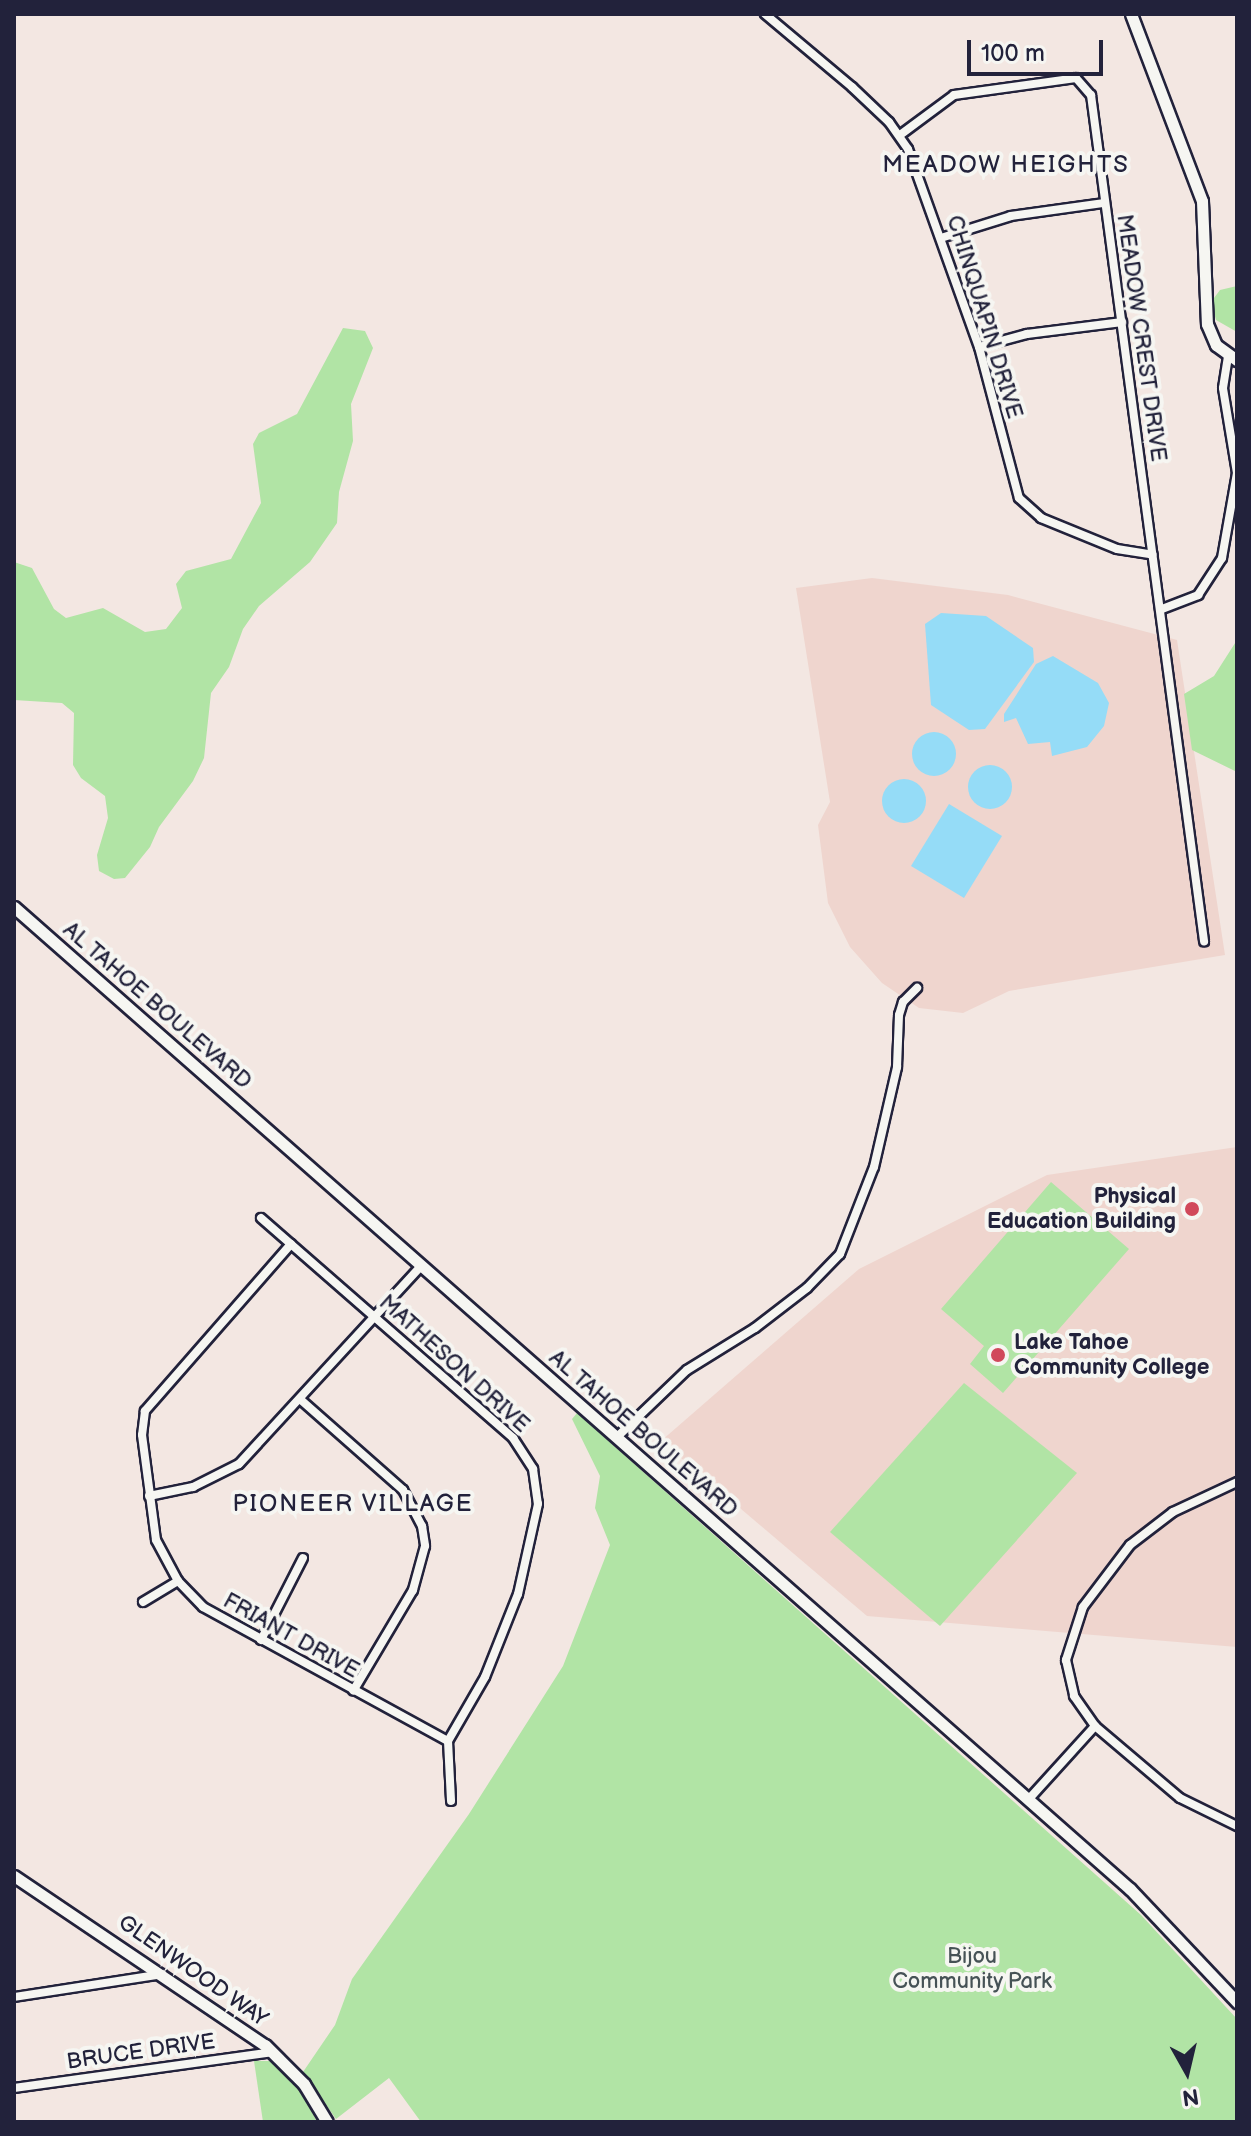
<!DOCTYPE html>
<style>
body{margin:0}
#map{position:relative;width:1251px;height:2136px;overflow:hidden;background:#f3e7e2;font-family:"Balsamiq Sans",sans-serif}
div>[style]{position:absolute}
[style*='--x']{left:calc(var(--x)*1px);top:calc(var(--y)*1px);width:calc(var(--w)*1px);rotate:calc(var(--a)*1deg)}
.built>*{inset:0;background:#efd5ce}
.green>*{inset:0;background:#b1e4a5}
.water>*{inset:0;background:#95dcf7}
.round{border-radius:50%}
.roads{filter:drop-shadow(2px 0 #22223b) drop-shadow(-2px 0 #22223b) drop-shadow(0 2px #22223b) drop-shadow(0 -2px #22223b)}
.street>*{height:8px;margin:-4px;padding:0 4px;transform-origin:4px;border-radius:4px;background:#f6f6f2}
.secondary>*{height:11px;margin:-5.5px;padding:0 5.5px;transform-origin:5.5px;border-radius:5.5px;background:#f6f6f2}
.dots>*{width:22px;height:22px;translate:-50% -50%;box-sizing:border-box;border:4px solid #f6f6f2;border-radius:50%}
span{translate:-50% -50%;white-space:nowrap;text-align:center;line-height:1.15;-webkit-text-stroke:8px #f6f6f2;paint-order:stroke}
.street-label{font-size:22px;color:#22223b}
.poi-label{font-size:22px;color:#22223b;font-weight:700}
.right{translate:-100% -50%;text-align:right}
.left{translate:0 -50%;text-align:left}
.park-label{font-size:22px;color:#465256}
.neighbourhood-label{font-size:24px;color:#22223b;letter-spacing:2px}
.frame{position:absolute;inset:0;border:16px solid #22223b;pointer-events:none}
.north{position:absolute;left:1147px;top:2032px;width:80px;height:80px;-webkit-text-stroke:6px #f6f6f2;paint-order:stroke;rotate:172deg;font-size:22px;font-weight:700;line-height:32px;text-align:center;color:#22223b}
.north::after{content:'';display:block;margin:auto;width:28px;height:36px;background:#22223b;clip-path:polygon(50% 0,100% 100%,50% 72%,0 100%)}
.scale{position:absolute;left:967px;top:40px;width:136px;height:36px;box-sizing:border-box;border:4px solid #22223b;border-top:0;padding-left:10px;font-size:24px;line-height:28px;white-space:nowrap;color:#22223b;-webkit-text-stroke:6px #f6f6f2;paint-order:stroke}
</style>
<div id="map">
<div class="built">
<div style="clip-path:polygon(872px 578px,1008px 595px,1177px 640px,1225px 955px,1009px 991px,963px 1013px,919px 1008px,882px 983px,850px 947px,828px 903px,818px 825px,830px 802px,796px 588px)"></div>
<div style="clip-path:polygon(1237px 1147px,1237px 1647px,867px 1616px,661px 1441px,859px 1269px,1047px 1175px)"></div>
</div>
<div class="green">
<div style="clip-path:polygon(1237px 286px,1237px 332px,1216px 320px,1211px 302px,1220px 290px)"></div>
<div style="clip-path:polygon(343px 328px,365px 331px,373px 348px,351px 404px,353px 441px,339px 492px,337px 523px,310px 562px,259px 606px,243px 629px,229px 667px,211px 693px,204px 758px,193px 781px,159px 827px,150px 847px,125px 878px,114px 879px,99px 871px,97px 855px,108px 818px,105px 796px,81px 778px,73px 765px,74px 713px,62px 703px,14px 700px,14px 562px,32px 568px,54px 609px,66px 618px,103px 608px,145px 632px,166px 629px,182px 608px,176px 584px,186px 571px,231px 559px,261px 503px,253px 444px,259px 433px,297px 414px)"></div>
<div style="clip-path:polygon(1237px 640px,1237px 772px,1192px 750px,1184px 694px,1214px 676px)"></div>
<div style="clip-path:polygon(1051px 1182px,1129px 1249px,1003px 1393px,970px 1364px,984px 1346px,941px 1309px)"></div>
<div style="clip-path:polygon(964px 1383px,1077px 1473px,940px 1626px,830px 1532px)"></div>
<div style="clip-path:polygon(577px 1413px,1141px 1915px,1237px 2019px,1237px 2122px,421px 2122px,389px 2078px,336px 2119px,303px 2072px,335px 2025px,352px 1979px,469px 1814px,563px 1666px,610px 1545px,595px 1508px,600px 1476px,572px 1419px)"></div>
<div style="clip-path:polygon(254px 2061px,276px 2061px,302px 2091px,317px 2122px,263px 2122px)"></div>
</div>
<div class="water">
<div style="clip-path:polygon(941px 613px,986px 616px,1033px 648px,1034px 662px,985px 729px,969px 730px,931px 705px,925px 624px)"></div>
<div style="clip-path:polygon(1053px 656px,1098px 683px,1109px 703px,1104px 726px,1087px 747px,1052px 756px,1050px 742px,1028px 744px,1016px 718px,1004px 722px,1004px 714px,1036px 664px)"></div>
<div class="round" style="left:912px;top:732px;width:44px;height:44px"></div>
<div class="round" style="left:968px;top:765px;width:44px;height:44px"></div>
<div class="round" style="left:882px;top:779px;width:44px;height:44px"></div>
<div style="clip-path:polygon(949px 804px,1002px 836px,964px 898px,911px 866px)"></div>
</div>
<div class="roads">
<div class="street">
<div style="--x:765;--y:14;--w:114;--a:40"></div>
<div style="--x:852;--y:87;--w:51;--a:43.4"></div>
<div style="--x:889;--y:122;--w:33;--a:55"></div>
<div style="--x:908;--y:149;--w:210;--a:70.3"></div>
<div style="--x:979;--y:347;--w:156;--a:75.2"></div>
<div style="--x:1019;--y:498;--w:30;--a:42"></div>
<div style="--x:1041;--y:518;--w:82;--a:22.2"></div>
<div style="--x:1117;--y:549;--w:36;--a:9"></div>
<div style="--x:900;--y:135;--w:67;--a:-36.5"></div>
<div style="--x:954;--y:95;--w:123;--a:-7.9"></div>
<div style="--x:1076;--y:78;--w:23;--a:49"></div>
<div style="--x:1091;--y:95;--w:854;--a:82.39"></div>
<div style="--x:944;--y:237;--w:70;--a:-17.4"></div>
<div style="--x:1011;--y:216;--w:94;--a:-8"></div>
<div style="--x:979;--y:347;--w:50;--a:-15.2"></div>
<div style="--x:1027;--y:334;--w:96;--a:-7.2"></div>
<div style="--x:1162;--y:609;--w:39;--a:-21"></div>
<div style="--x:1198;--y:595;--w:44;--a:-57"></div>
<div style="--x:1222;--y:558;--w:86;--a:-80"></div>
<div style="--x:1237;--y:473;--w:86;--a:-99.4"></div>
<div style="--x:1223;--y:388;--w:32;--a:-81"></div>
<div style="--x:261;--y:1218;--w:335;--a:41.1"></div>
<div style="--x:513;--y:1438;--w:37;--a:57"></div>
<div style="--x:533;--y:1469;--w:35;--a:82"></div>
<div style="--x:538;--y:1504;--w:92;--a:102.5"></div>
<div style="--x:518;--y:1594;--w:89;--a:111.7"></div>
<div style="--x:485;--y:1677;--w:74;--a:120"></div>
<div style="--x:448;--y:1741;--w:60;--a:87.1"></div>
<div style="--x:291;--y:1244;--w:222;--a:131.2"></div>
<div style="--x:145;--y:1411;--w:24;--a:97"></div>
<div style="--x:142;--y:1435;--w:106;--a:82.4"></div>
<div style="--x:156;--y:1540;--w:47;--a:61.8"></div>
<div style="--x:178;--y:1581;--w:36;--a:46"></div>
<div style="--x:203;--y:1607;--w:279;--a:28.7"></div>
<div style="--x:301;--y:1400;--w:136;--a:41.4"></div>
<div style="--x:403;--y:1490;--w:41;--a:62.2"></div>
<div style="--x:422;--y:1526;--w:20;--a:81"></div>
<div style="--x:425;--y:1546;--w:46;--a:105.3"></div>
<div style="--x:413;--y:1590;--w:117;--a:120.7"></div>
<div style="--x:616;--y:1438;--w:98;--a:-43.8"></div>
<div style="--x:687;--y:1370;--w:80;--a:-31.7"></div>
<div style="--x:755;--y:1328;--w:66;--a:-37.6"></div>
<div style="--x:807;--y:1288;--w:47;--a:-45.9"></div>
<div style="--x:840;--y:1254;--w:93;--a:-68.7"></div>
<div style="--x:874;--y:1167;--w:103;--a:-77"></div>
<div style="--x:897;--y:1067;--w:52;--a:-87.8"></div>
<div style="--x:899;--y:1015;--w:14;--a:-73"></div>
<div style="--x:903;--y:1002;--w:20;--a:-45"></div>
<div style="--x:1237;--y:1482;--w:71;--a:154.9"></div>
<div style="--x:1173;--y:1512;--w:54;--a:142.5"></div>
<div style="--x:1130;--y:1545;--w:78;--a:127.2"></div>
<div style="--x:1083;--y:1607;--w:56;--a:107.8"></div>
<div style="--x:1066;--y:1660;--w:37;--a:77"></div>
<div style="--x:1074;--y:1696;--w:37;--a:55"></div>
<div style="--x:1095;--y:1726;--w:111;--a:40.3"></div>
<div style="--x:1180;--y:1798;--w:64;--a:26.2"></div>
<div style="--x:149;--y:1496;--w:45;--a:-11.6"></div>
<div style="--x:193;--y:1487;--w:51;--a:-26.6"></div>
<div style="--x:239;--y:1464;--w:270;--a:-47.4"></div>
<div style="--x:143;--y:1602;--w:41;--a:-31"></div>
<div style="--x:261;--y:1640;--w:92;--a:-62.9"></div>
<div style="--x:1028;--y:1800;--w:100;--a:-47.8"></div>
<div style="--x:14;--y:1997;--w:150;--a:-8.8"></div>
<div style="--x:14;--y:2088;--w:260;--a:-7.9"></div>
</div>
<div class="secondary">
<div style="--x:1131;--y:14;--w:200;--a:69.2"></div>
<div style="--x:1202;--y:201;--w:123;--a:87.7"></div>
<div style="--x:1207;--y:324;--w:23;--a:67"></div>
<div style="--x:1216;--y:345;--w:26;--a:36"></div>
<div style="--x:14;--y:907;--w:1487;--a:41.35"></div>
<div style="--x:1130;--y:1889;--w:156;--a:46.6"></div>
<div style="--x:14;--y:1876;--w:303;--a:34"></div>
<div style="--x:265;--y:2045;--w:55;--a:45"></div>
<div style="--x:304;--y:2084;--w:44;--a:58.8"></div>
</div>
</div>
<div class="dots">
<div style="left:1192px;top:1209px;background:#d1495b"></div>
<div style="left:998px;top:1355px;background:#d1495b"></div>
</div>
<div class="street-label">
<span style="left:984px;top:317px;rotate:73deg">CHINQUAPIN DRIVE</span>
<span style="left:1141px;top:338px;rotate:82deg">MEADOW CREST DRIVE</span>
<span style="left:157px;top:1006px;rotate:41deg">AL TAHOE BOULEVARD</span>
<span style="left:454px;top:1364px;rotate:42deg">MATHESON DRIVE</span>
<span style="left:643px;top:1434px;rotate:41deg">AL TAHOE BOULEVARD</span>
<span style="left:291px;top:1636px;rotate:29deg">FRIANT DRIVE</span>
<span style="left:193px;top:1971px;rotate:35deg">GLENWOOD WAY</span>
<span style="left:141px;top:2052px;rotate:-8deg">BRUCE DRIVE</span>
</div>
<div class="poi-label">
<span class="right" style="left:1176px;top:1209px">Physical<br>Education Building</span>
<span class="left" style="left:1014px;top:1355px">Lake Tahoe<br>Community College</span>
</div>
<div class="park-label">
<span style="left:972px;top:1969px">Bijou<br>Community Park</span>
</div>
<div class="neighbourhood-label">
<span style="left:1006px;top:165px">MEADOW HEIGHTS</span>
<span style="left:353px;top:1504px">PIONEER VILLAGE</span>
</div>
<div class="frame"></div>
<div class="north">N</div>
<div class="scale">100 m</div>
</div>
